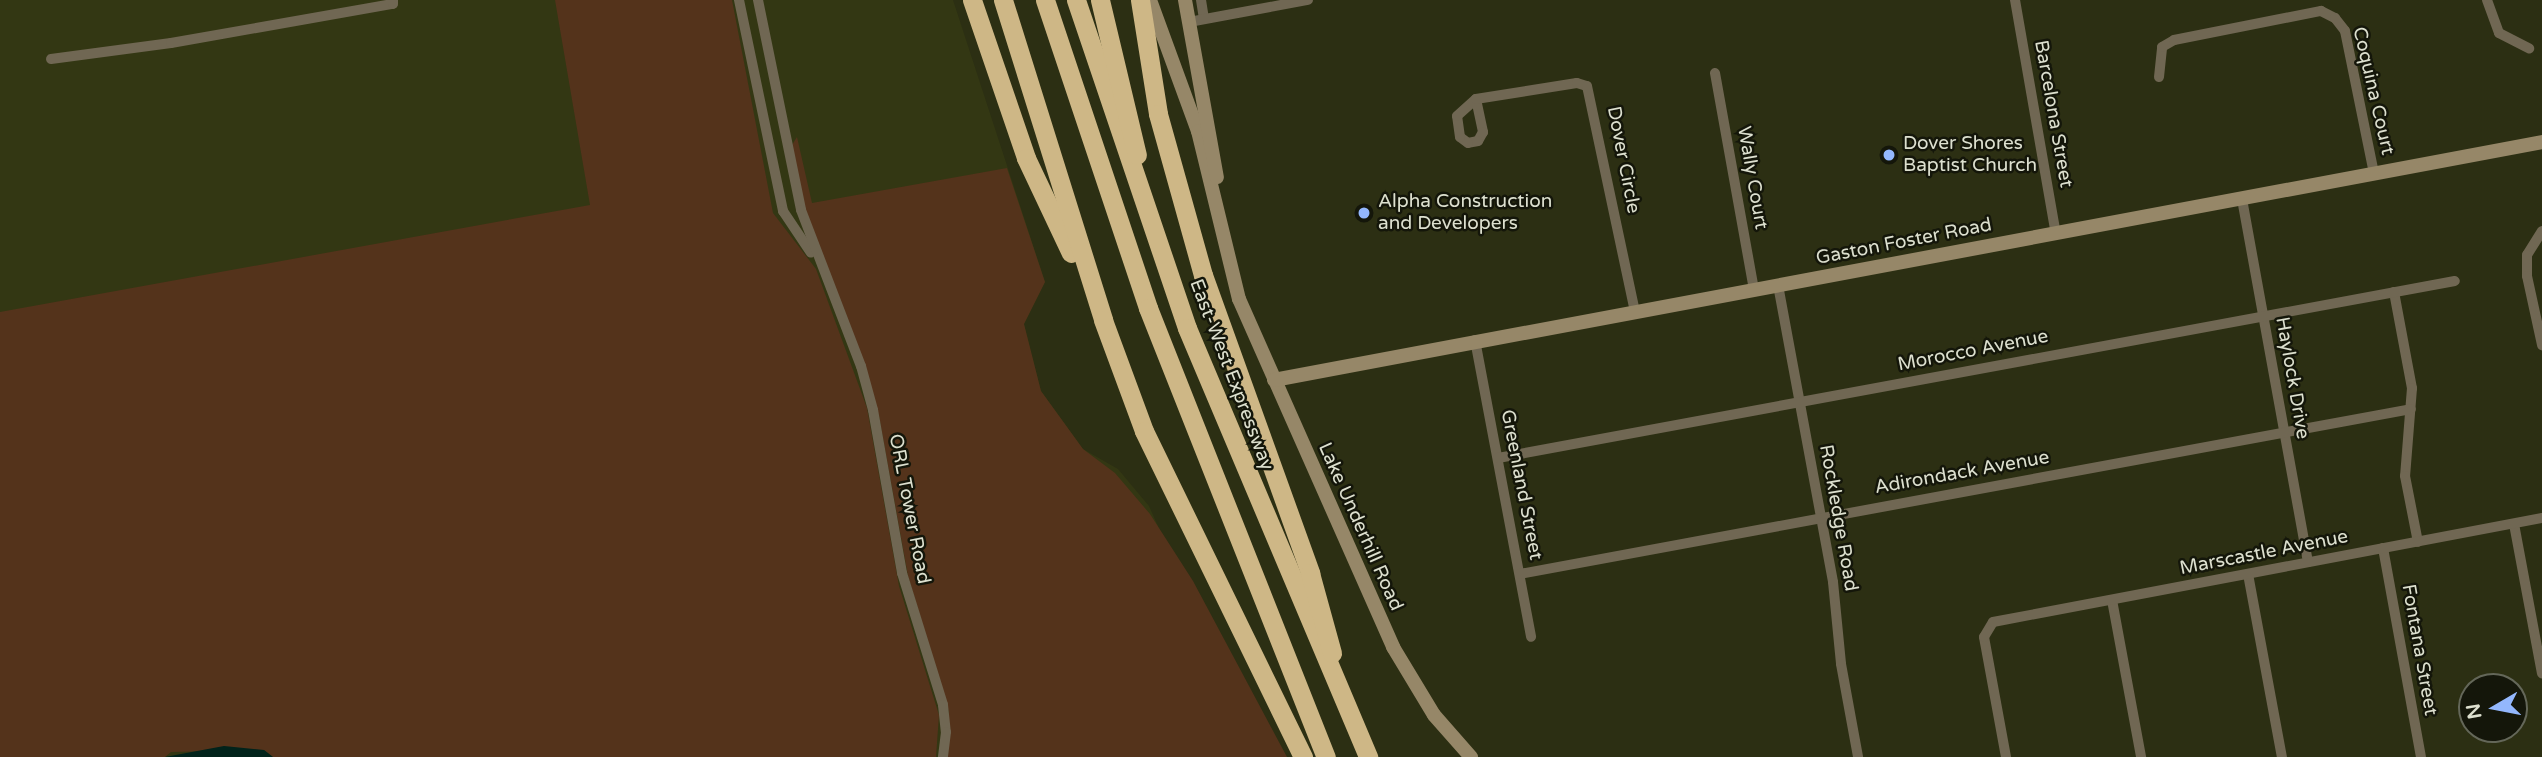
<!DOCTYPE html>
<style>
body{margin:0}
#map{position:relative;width:2542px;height:757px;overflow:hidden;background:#2c2f13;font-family:"Varela Round",sans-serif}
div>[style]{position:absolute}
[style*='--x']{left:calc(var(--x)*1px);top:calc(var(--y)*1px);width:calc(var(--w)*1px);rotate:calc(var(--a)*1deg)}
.built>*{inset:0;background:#333713}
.green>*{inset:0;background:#54331b}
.water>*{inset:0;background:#01231b}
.street>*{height:10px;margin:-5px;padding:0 5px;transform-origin:5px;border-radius:5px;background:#706753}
.secondary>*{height:14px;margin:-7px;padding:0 7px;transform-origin:7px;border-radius:7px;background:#968768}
.highway>*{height:19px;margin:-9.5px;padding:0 9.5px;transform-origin:9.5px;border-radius:9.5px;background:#ceb786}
.dots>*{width:19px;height:19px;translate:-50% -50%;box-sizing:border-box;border:4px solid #14160a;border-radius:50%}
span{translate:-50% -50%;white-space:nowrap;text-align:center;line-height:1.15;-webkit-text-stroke:5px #14160a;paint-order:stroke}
.street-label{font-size:19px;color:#dde0cf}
.poi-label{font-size:19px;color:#dde0cf}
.left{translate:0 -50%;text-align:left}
.north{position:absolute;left:2458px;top:673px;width:70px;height:70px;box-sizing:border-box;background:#14160a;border:2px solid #646759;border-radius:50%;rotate:260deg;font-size:19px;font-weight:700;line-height:28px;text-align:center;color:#dde0cf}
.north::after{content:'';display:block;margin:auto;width:24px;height:32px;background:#93b7fd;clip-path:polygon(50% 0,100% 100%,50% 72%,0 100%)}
</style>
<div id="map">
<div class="built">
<div style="clip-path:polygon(0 0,953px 0,1045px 282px,1024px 324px,1041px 391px,1083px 449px,1118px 469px,1149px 506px,1184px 584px,1286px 757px,0 757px)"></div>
</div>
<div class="green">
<div style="clip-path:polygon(555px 0,732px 0,773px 213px,816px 269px,867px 408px,899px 586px,939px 715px,936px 757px,273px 757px,264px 750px,171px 752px,165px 757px,0 757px,0 312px,590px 205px)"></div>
<div style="clip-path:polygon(797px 137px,812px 203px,1007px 168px,1045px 282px,1024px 324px,1041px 391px,1083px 449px,1115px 473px,1150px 514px,1193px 581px,1287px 757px,948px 757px,949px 712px,908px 576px,879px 416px,805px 210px,792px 145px)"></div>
</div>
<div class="water">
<div style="clip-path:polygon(224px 746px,264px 750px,273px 757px,165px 757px)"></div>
</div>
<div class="street">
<div style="--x:739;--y:0;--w:216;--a:78.2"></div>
<div style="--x:783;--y:211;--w:50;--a:56.3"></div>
<div style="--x:758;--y:0;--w:214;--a:78.4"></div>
<div style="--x:801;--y:210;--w:167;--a:69"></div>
<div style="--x:861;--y:366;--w:46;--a:74.7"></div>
<div style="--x:873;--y:410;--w:166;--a:79.9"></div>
<div style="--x:902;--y:573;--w:138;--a:72.7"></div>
<div style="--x:943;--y:705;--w:27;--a:84"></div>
<div style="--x:946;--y:732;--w:25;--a:97"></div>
<div style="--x:1201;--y:0;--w:19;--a:81"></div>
<div style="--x:2015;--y:0;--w:238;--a:80.1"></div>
<div style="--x:2487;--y:0;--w:35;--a:70"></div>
<div style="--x:2499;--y:33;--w:34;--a:27"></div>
<div style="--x:1189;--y:22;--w:121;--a:-10.5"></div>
<div style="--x:51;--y:59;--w:121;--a:-7.6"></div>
<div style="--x:171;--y:43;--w:225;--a:-10"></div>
<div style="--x:393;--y:4;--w:4;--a:-90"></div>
<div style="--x:1715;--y:73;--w:220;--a:79.8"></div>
<div style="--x:2159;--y:77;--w:30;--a:-84"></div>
<div style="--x:2162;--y:47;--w:14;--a:-30"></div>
<div style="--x:2174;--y:40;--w:150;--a:-11.2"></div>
<div style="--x:2321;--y:11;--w:16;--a:27"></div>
<div style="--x:2335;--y:18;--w:16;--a:52"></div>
<div style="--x:2345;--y:31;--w:145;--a:78.5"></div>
<div style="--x:1476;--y:99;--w:34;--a:78"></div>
<div style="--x:1483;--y:132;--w:10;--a:119"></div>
<div style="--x:1478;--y:141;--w:10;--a:169"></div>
<div style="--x:1468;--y:143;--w:10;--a:-143"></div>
<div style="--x:1460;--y:137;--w:21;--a:-98"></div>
<div style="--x:1457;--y:116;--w:25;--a:-42"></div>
<div style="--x:1476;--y:99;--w:102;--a:-9"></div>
<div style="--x:1577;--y:83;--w:10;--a:17"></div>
<div style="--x:1587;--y:86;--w:230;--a:78"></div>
<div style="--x:2242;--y:199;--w:369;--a:79.7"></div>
<div style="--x:2542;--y:231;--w:28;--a:122"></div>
<div style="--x:2527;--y:255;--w:21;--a:90"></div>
<div style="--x:2527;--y:276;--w:71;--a:77.7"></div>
<div style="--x:1778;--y:285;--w:302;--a:79.5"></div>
<div style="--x:1833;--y:582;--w:82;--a:84.4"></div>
<div style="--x:1841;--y:664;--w:95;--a:79.6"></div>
<div style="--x:2394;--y:292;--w:98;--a:79.4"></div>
<div style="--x:2412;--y:388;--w:88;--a:94.5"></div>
<div style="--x:2405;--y:476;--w:67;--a:78.9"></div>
<div style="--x:1475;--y:340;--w:302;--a:79.3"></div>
<div style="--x:1498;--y:458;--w:973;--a:-10.48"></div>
<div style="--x:2514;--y:524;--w:152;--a:79.4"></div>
<div style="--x:2383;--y:548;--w:212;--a:79.7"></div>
<div style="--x:1520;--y:574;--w:906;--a:-10.49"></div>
<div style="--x:2248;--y:574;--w:186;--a:79.5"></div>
<div style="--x:2112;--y:600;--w:160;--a:79.5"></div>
<div style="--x:2006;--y:757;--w:122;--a:-100.4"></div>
<div style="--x:1984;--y:637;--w:17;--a:-59"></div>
<div style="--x:1993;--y:622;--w:559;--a:-10.73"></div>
</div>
<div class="secondary">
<div style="--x:1150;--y:0;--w:140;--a:69.9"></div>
<div style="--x:1198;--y:131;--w:173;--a:76.3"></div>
<div style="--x:1239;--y:299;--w:381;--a:66.1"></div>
<div style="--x:1393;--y:647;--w:79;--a:58.9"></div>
<div style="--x:1434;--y:715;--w:56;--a:48.6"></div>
<div style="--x:1185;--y:0;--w:180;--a:79.8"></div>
<div style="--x:1274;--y:380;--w:1290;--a:-10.63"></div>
</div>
<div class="highway">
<div style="--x:972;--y:0;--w:167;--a:71.1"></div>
<div style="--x:1026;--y:158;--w:105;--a:64.7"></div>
<div style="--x:1003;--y:0;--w:335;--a:72.6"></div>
<div style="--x:1103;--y:320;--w:118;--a:69.7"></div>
<div style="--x:1144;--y:431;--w:363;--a:64"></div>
<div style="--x:1045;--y:0;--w:325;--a:71.5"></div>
<div style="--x:1148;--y:308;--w:483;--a:68.4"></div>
<div style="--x:1076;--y:0;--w:346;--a:71.3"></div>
<div style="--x:1187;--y:328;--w:466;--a:67.1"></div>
<div style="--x:1100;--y:0;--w:159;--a:76.6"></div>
<div style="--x:1140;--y:0;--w:115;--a:81"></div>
<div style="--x:1158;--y:114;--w:167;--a:74.4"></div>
<div style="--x:1203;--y:275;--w:317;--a:70.2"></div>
<div style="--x:1310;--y:573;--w:83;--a:74.6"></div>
</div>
<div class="dots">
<div style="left:1889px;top:155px;background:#93b7fd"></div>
<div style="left:1364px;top:213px;background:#93b7fd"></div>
</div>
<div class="street-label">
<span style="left:2373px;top:91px;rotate:77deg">Coquina Court</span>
<span style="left:2053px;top:114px;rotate:80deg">Barcelona Street</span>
<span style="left:1623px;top:160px;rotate:79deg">Dover Circle</span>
<span style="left:1752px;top:178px;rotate:80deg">Wally Court</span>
<span style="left:1904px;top:242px;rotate:-11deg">Gaston Foster Road</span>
<span style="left:1973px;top:351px;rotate:-11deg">Morocco Avenue</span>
<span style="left:1231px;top:375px;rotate:69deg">East-West Expressway</span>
<span style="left:2292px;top:378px;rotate:80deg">Haylock Drive</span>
<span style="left:1962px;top:473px;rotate:-10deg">Adirondack Avenue</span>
<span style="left:1521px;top:485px;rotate:79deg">Greenland Street</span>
<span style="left:909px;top:509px;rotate:79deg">ORL Tower Road</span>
<span style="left:1838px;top:518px;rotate:80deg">Rockledge Road</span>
<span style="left:1360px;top:527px;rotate:66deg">Lake Underhill Road</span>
<span style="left:2264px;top:553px;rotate:-11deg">Marscastle Avenue</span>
<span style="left:2419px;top:650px;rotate:80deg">Fontana Street</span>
</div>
<div class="poi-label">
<span class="left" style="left:1903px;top:155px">Dover Shores<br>Baptist Church</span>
<span class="left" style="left:1378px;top:213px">Alpha Construction<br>and Developers</span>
</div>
<div class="north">N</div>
</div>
